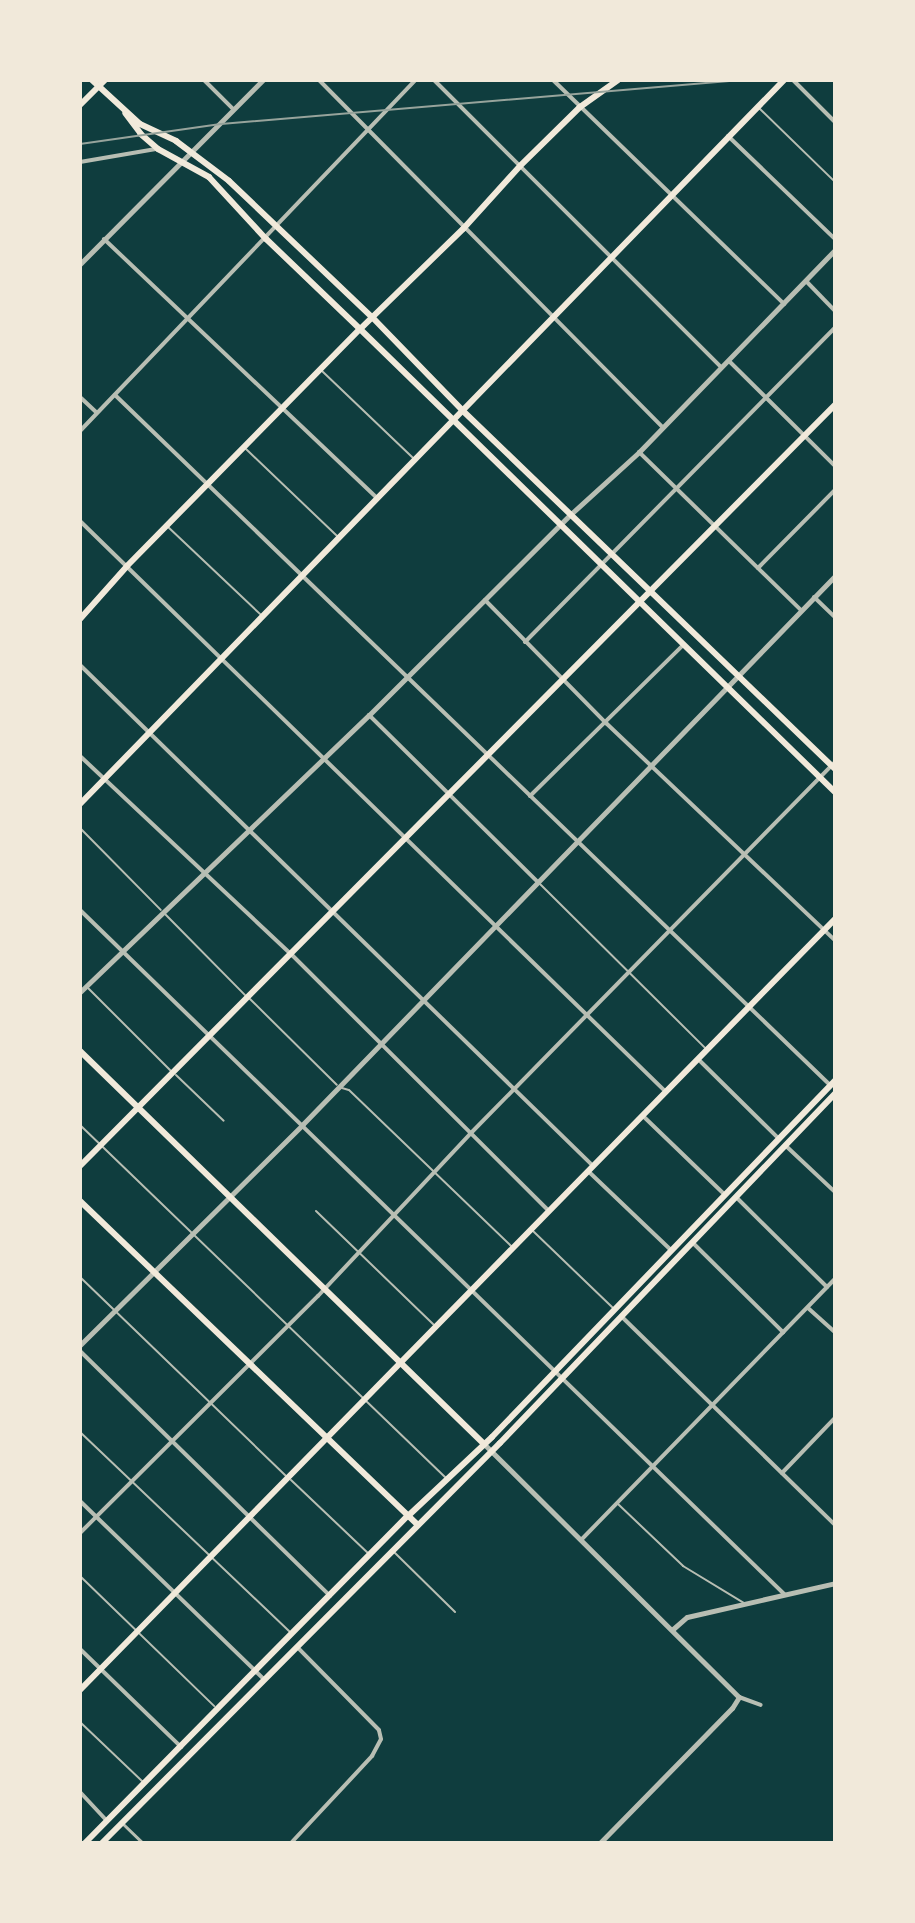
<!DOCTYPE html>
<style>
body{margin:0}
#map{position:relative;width:915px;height:1923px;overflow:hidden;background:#0f3d3e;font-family:"Open Sans",sans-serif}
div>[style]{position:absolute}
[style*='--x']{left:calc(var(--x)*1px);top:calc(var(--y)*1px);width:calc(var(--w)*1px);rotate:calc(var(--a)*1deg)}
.service>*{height:2px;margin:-1px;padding:0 1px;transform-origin:1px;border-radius:1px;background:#b8beb3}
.pedestrian>*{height:3px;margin:-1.5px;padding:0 1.5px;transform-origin:1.5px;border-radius:1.5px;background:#b8beb3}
.minor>*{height:4px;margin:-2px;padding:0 2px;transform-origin:2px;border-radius:2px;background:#b8beb3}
.tertiary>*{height:5px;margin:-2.5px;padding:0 2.5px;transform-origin:2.5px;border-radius:2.5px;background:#b8beb3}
.secondary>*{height:6px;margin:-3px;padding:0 3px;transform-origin:3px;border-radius:3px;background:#f1e9da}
.primary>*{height:6px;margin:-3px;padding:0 3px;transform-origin:3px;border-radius:3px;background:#f1e9da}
.rail>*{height:2px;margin:-1px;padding:0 1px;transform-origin:1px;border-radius:1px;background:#97a49c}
span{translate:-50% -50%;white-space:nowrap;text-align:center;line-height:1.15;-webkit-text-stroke:8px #f1e9da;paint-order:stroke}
.frame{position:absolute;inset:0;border:82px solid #f1e9da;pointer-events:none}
</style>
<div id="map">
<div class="service">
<div style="--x:759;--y:108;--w:106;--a:44.2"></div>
<div style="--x:322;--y:371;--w:126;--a:43.7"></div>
<div style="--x:246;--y:449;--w:126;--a:43.7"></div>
<div style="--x:167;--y:526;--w:129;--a:43.4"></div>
<div style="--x:80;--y:828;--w:115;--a:45.4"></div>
<div style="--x:539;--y:883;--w:234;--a:44.8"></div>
<div style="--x:165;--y:914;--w:114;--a:45.4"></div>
<div style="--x:88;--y:988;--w:117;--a:45"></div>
<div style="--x:250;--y:999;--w:122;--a:44.7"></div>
<div style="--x:176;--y:1075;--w:66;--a:43.8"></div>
<div style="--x:342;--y:1088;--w:7;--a:16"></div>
<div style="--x:349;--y:1090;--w:226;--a:43.9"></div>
<div style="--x:80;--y:1125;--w:507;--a:43.96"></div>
<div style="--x:316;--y:1211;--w:163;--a:44"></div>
<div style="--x:533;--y:1231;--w:110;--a:43.9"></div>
<div style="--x:80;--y:1277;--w:286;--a:44"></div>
<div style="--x:80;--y:1432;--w:290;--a:43.6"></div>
<div style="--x:291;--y:1480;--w:106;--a:43.5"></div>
<div style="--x:618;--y:1504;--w:90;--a:43.6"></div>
<div style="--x:683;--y:1566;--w:71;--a:31.2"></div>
<div style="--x:393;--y:1551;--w:87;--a:44.5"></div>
<div style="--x:80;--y:1576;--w:187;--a:44.1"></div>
<div style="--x:80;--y:1722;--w:87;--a:43.6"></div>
</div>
<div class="pedestrian">
<div style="--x:122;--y:1823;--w:29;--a:44"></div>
</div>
<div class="minor">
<div style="--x:204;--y:80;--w:42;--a:45"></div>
<div style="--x:319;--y:80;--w:488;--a:45.3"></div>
<div style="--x:434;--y:80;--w:406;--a:45"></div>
<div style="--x:553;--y:80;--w:322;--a:44.1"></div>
<div style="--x:793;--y:80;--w:59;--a:45"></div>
<div style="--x:728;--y:136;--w:149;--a:43.9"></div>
<div style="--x:80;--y:162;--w:77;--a:-9.7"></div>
<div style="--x:104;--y:239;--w:376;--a:43.5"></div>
<div style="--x:806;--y:281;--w:42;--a:46"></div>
<div style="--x:729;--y:361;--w:149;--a:44.7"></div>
<div style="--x:115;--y:395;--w:994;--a:43.98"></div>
<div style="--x:80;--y:397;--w:23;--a:43"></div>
<div style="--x:80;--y:431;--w:485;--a:-46.3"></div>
<div style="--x:639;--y:452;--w:226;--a:44.3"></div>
<div style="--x:80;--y:521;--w:818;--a:44.26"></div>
<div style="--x:758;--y:568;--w:110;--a:-45.4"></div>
<div style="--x:814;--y:597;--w:29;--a:44"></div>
<div style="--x:485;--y:600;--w:173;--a:45.5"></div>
<div style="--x:606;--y:723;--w:315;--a:43.5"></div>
<div style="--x:525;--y:642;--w:441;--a:-45.4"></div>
<div style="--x:80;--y:665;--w:717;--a:44.32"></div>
<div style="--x:369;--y:715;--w:238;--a:44.7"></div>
<div style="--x:80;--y:756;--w:291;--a:43.2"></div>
<div style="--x:292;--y:955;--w:363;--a:44.9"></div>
<div style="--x:530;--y:796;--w:216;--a:-44.6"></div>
<div style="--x:80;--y:910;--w:982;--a:44.17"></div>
<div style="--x:698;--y:1059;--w:112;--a:44.6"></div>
<div style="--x:643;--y:1116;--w:111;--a:43.9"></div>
<div style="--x:786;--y:1146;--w:67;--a:43.2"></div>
<div style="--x:588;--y:1171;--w:113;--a:43.6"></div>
<div style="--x:736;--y:1197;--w:128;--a:44.7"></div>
<div style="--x:693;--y:1243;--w:127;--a:44.7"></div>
<div style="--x:808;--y:1308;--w:36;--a:42"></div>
<div style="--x:621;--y:1316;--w:299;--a:44.3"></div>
<div style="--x:80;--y:1351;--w:350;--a:44.4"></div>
<div style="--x:782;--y:1473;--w:76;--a:-46.1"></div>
<div style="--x:80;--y:1501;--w:257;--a:44.1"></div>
<div style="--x:80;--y:1533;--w:336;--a:-44.9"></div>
<div style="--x:318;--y:1296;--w:222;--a:-46.8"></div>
<div style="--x:470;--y:1134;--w:521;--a:-45.54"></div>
<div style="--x:582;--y:1539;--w:363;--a:-45.8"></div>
<div style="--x:80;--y:1649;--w:141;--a:44.1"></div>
<div style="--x:739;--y:1697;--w:23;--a:20"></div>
<div style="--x:80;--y:1792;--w:40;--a:47"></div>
<div style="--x:291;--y:1843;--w:119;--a:-47"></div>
<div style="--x:372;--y:1756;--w:19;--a:-62"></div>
<div style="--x:381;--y:1739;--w:9;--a:-103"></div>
<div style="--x:379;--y:1730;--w:115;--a:-134.6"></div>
</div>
<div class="tertiary">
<div style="--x:80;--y:264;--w:260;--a:-45.2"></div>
<div style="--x:80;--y:992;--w:400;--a:-43.8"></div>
<div style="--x:369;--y:715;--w:286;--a:-44.9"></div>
<div style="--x:572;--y:513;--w:91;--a:-42.3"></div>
<div style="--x:639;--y:452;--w:281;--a:-45.9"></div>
<div style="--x:80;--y:1345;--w:313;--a:-44.7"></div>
<div style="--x:302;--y:1125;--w:765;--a:-45.85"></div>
<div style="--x:484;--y:1444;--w:359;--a:44.8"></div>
<div style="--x:739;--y:1697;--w:13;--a:122"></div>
<div style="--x:732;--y:1708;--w:189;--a:134.4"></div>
<div style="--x:673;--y:1629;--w:18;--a:-41"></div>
<div style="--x:687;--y:1617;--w:152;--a:-12.9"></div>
</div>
<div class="secondary">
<div style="--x:92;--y:80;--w:65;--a:42.5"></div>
<div style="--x:140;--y:124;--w:40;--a:25"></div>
<div style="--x:176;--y:141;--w:66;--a:37"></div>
<div style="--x:229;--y:181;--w:197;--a:43.6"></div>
<div style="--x:80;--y:105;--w:35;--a:-45"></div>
<div style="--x:80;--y:619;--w:71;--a:-48.4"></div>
<div style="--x:127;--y:566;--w:332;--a:-45.5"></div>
<div style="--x:360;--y:329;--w:130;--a:-136.2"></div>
<div style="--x:266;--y:239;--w:84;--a:-132.6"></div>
<div style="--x:209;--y:177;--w:58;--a:-151.2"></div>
<div style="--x:158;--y:149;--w:23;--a:-139"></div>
<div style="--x:141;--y:134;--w:26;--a:-127"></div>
<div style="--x:80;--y:804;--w:1010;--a:-45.8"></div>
<div style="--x:80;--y:1051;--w:564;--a:44.21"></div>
<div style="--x:80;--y:1166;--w:1072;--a:-45.23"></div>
<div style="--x:80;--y:1201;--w:467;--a:43.8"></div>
<div style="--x:80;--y:1690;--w:1079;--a:-45.6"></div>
</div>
<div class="primary">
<div style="--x:618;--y:80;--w:47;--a:144.6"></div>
<div style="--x:580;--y:107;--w:84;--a:135.5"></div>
<div style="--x:520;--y:166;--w:84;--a:132.1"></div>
<div style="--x:464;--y:228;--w:145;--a:135.8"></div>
<div style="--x:360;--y:329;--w:663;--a:44.27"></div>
<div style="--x:372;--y:317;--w:129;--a:45.9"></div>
<div style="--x:462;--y:410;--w:518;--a:43.9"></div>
<div style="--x:85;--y:1843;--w:460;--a:-45.4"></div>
<div style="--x:408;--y:1516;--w:115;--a:-43.2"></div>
<div style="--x:492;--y:1437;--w:495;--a:-46.1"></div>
<div style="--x:102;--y:1843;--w:564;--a:-45.14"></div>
<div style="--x:500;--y:1443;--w:484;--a:-46.2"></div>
</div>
<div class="rail">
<div style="--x:80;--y:144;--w:142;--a:-8.1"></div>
<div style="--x:221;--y:124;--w:522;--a:-4.84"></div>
</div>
<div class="frame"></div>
</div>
